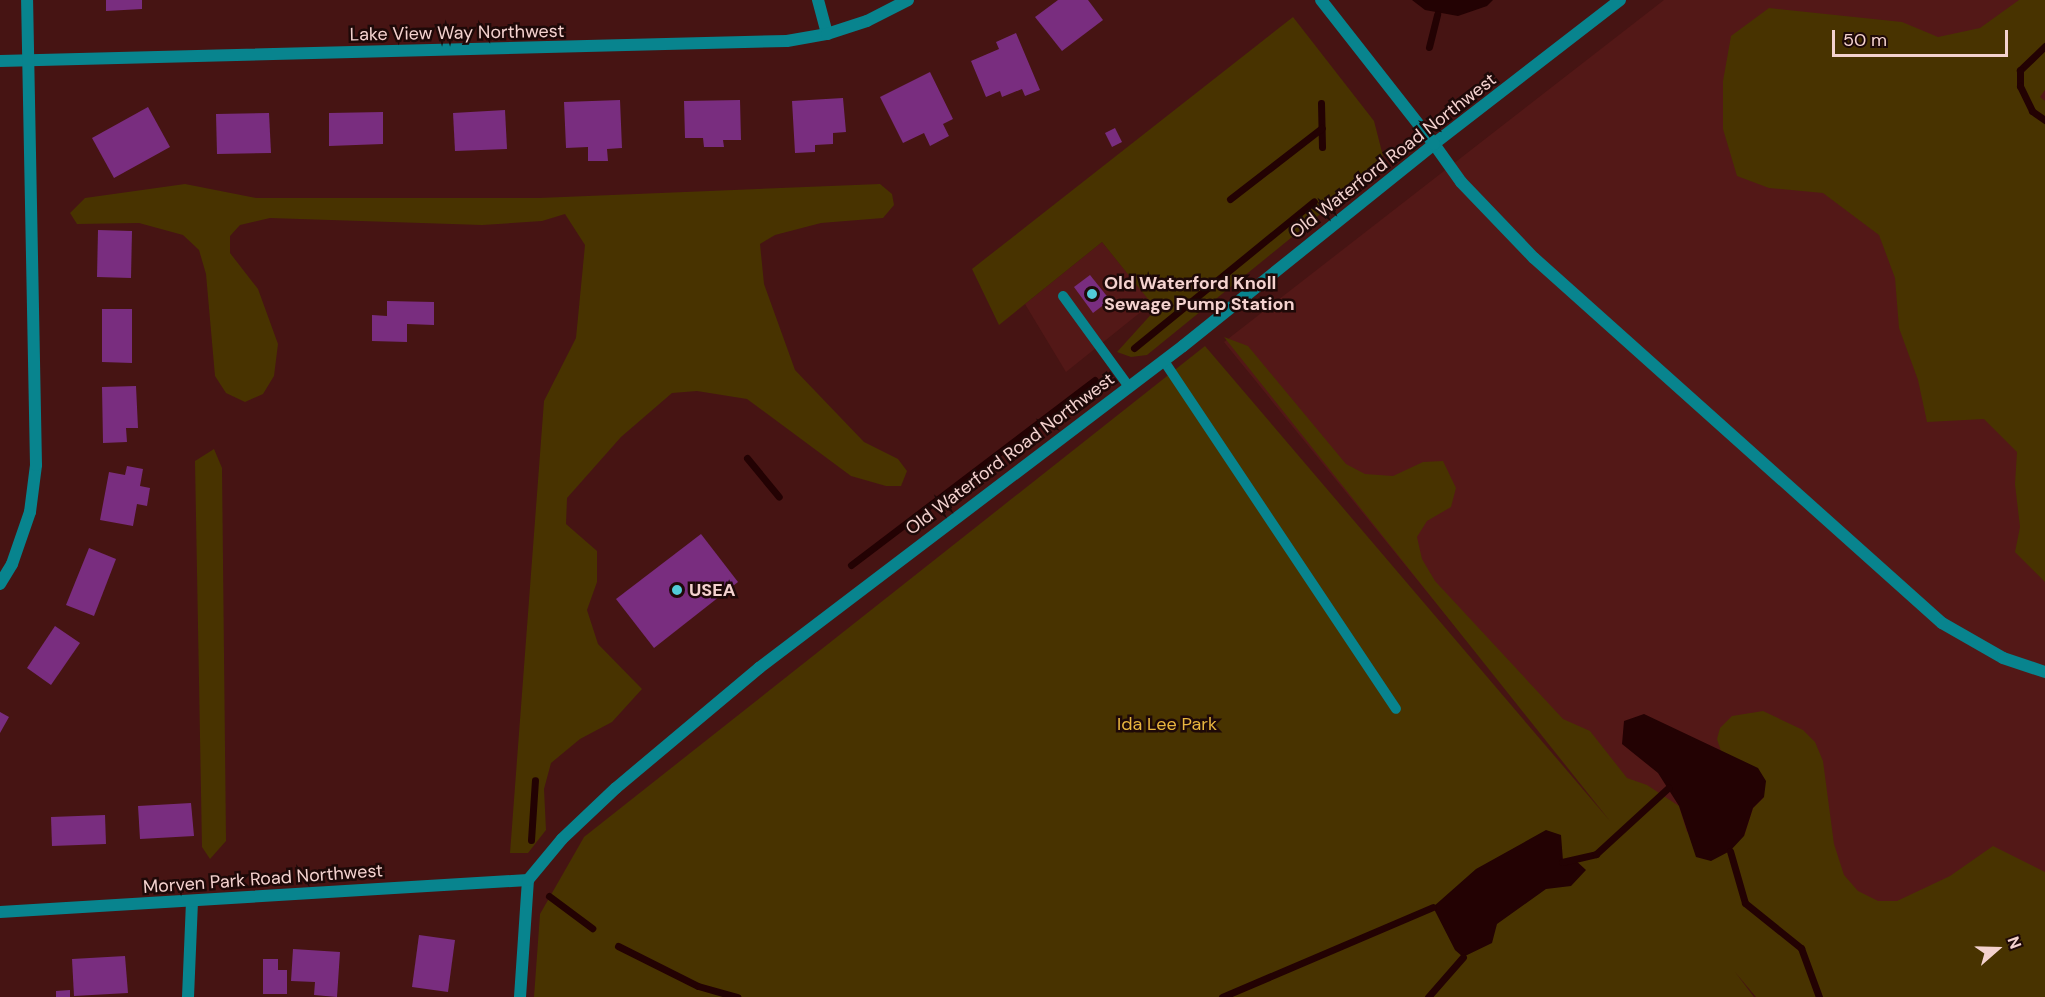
<!DOCTYPE html>
<style>
body{margin:0}
#map{position:relative;width:2045px;height:997px;overflow:hidden;background:#461413;font-family:"DM Sans",sans-serif}
div>[style]{position:absolute}
[style*='--x']{left:calc(var(--x)*1px);top:calc(var(--y)*1px);width:calc(var(--w)*1px);rotate:calc(var(--a)*1deg)}
.built>*{inset:0;background:#531817}
.green>*{inset:0;background:#483300}
.water>*{inset:0;background:#230203}
.stream>*{height:7px;margin:-3.5px;padding:0 3.5px;transform-origin:3.5px;border-radius:3.5px;background:#230203}
.building>*{inset:0;background:#792d7f}
.service>*{height:10px;margin:-5px;padding:0 5px;transform-origin:5px;border-radius:5px;background:#08848e}
.minor>*{height:12px;margin:-6px;padding:0 6px;transform-origin:6px;border-radius:6px;background:#08848e}
.tertiary>*{height:12px;margin:-6px;padding:0 6px;transform-origin:6px;border-radius:6px;background:#08848e}
.dots>*{width:16px;height:16px;translate:-50% -50%;box-sizing:border-box;border:3px solid #1e0908;border-radius:50%}
span{translate:-50% -50%;white-space:nowrap;text-align:center;line-height:1.15;-webkit-text-stroke:5px #1e0908;paint-order:stroke}
.street-label{font-size:18px;color:#f4d2cf}
.poi-label{font-size:18px;color:#f4d2cf;font-weight:700}
.left{translate:0 -50%;text-align:left}
.park-label{font-size:18px;color:#e9b63f}
.north{position:absolute;left:1967px;top:919px;width:60px;height:60px;-webkit-text-stroke:4px #1e0908;paint-order:stroke;rotate:70deg;font-size:16px;font-weight:700;line-height:24px;text-align:center;color:#f4d2cf}
.north::after{content:'';display:block;margin:auto;width:21px;height:27px;background:#f4d2cf;clip-path:polygon(50% 0,100% 100%,50% 72%,0 100%)}
.scale{position:absolute;left:1832px;top:30px;width:176px;height:27px;box-sizing:border-box;border:3px solid #f4d2cf;border-top:0;padding-left:8px;font-size:18px;line-height:21px;white-space:nowrap;color:#f4d2cf;-webkit-text-stroke:4px #1e0908;paint-order:stroke}
</style>
<div id="map">
<div class="built">
<div style="clip-path:polygon(1664px 0,2045px 0,2045px 997px,1756px 997px,1224px 342px)"></div>
<div style="clip-path:polygon(1102px 242px,1152px 303px,1066px 372px,1025px 304px)"></div>
</div>
<div class="green">
<div style="clip-path:polygon(2019px 0,2045px 0,2045px 90px,2040px 97px,2045px 101px,2045px 582px,2015px 552px,2020px 527px,2015px 484px,2017px 452px,1984px 419px,1927px 422px,1918px 380px,1899px 328px,1895px 278px,1879px 235px,1823px 193px,1769px 188px,1737px 176px,1723px 129px,1723px 81px,1731px 36px,1769px 8px,1902px 22px,1938px 37px,1980px 28px)"></div>
<div style="clip-path:polygon(1293px 17px,1374px 121px,1383px 156px,1372px 172px,1147px 355px,1131px 357px,1117px 352px,1156px 309px,1102px 242px,999px 325px,972px 269px)"></div>
<div style="clip-path:polygon(185px 184px,256px 198px,539px 198px,880px 184px,892px 194px,894px 205px,883px 218px,821px 223px,775px 235px,760px 244px,764px 284px,795px 370px,864px 442px,898px 459px,907px 471px,901px 486px,886px 486px,851px 476px,747px 399px,697px 391px,672px 393px,621px 437px,567px 498px,566px 524px,597px 551px,597px 582px,587px 610px,598px 644px,642px 689px,612px 722px,580px 739px,551px 763px,544px 789px,546px 830px,528px 853px,510px 853px,544px 401px,576px 338px,585px 245px,565px 214px,542px 221px,482px 225px,270px 218px,240px 225px,230px 236px,230px 253px,258px 289px,278px 344px,274px 376px,263px 394px,245px 402px,226px 393px,215px 376px,206px 274px,199px 250px,183px 235px,139px 223px,77px 224px,70px 213px,85px 198px)"></div>
<div style="clip-path:polygon(1224px 337px,1248px 346px,1346px 464px,1365px 474px,1393px 476px,1423px 462px,1443px 461px,1456px 488px,1451px 507px,1427px 521px,1417px 537px,1422px 559px,1435px 581px,1563px 719px,1590px 731px,1627px 778px,1647px 785px,1679px 806px,1687px 832px,1744px 836px,1753px 808px,1764px 797px,1721px 751px,1717px 739px,1720px 728px,1732px 716px,1763px 711px,1803px 730px,1815px 742px,1823px 761px,1834px 844px,1844px 875px,1858px 891px,1878px 901px,1897px 901px,1950px 876px,1993px 846px,2045px 872px,2045px 997px,1756px 997px,1735px 972px,1754px 997px,534px 997px,540px 914px,584px 837px,1205px 346px,1610px 821px)"></div>
<div style="clip-path:polygon(214px 449px,222px 468px,226px 841px,210px 859px,202px 847px,195px 461px)"></div>
</div>
<div class="water">
<div style="clip-path:polygon(1412px 0,1493px 0,1487px 6px,1458px 16px,1425px 10px)"></div>
<div style="clip-path:polygon(1644px 714px,1758px 768px,1766px 781px,1764px 797px,1753px 808px,1744px 836px,1730px 851px,1711px 861px,1696px 857px,1679px 806px,1658px 773px,1622px 744px,1624px 721px)"></div>
<div style="clip-path:polygon(1546px 830px,1561px 835px,1563px 861px,1573px 858px,1586px 870px,1571px 886px,1546px 889px,1497px 924px,1492px 943px,1463px 957px,1455px 950px,1433px 907px,1476px 869px)"></div>
</div>
<div class="stream">
<div style="--x:2045;--y:46;--w:35;--a:136"></div>
<div style="--x:2020;--y:70;--w:16;--a:90"></div>
<div style="--x:2020;--y:86;--w:28;--a:64"></div>
<div style="--x:2032;--y:111;--w:16;--a:35"></div>
<div style="--x:1429;--y:47;--w:34;--a:-76"></div>
<div style="--x:1321;--y:103;--w:44;--a:88.7"></div>
<div style="--x:1230;--y:199;--w:116;--a:-37.7"></div>
<div style="--x:1134;--y:348;--w:232;--a:-39.2"></div>
<div style="--x:747;--y:458;--w:50;--a:50.6"></div>
<div style="--x:851;--y:565;--w:306;--a:-37.2"></div>
<div style="--x:531;--y:840;--w:60;--a:-86.2"></div>
<div style="--x:1730;--y:851;--w:54;--a:73.9"></div>
<div style="--x:1745;--y:903;--w:72;--a:38.8"></div>
<div style="--x:1801;--y:948;--w:52;--a:69.8"></div>
<div style="--x:1562;--y:862;--w:35;--a:-13"></div>
<div style="--x:1596;--y:854;--w:98;--a:-42.5"></div>
<div style="--x:549;--y:896;--w:54;--a:36.7"></div>
<div style="--x:618;--y:946;--w:89;--a:26.6"></div>
<div style="--x:698;--y:986;--w:41;--a:15.8"></div>
<div style="--x:1222;--y:997;--w:229;--a:-23.1"></div>
<div style="--x:1428;--y:997;--w:53;--a:-48.8"></div>
</div>
<div class="building">
<div style="clip-path:polygon(106px 0,142px 0,142px 9px,106px 11px)"></div>
<div style="clip-path:polygon(1058px 0,1088px 0,1103px 20px,1062px 51px,1035px 17px)"></div>
<div style="clip-path:polygon(1016px 33px,1040px 90px,1025px 96px,1022px 89px,1002px 97px,1000px 91px,986px 97px,971px 61px,999px 49px,996px 42px)"></div>
<div style="clip-path:polygon(930px 72px,953px 119px,943px 124px,949px 136px,930px 146px,924px 133px,903px 143px,880px 97px)"></div>
<div style="clip-path:polygon(843px 98px,846px 132px,833px 133px,833px 144px,815px 145px,815px 152px,795px 153px,792px 101px)"></div>
<div style="clip-path:polygon(620px 100px,622px 148px,607px 149px,608px 161px,588px 161px,588px 147px,566px 148px,564px 102px)"></div>
<div style="clip-path:polygon(740px 100px,741px 140px,723px 140px,724px 147px,704px 147px,703px 138px,685px 138px,684px 101px)"></div>
<div style="clip-path:polygon(148px 107px,170px 147px,114px 178px,92px 138px)"></div>
<div style="clip-path:polygon(505px 110px,507px 149px,455px 151px,453px 113px)"></div>
<div style="clip-path:polygon(383px 112px,383px 144px,329px 146px,329px 113px)"></div>
<div style="clip-path:polygon(269px 113px,271px 153px,217px 154px,216px 114px)"></div>
<div style="clip-path:polygon(1115px 128px,1122px 142px,1112px 147px,1105px 133px)"></div>
<div style="clip-path:polygon(98px 230px,132px 231px,131px 278px,97px 277px)"></div>
<div style="clip-path:polygon(1090px 275px,1110px 300px,1093px 313px,1074px 287px)"></div>
<div style="clip-path:polygon(387px 301px,434px 302px,434px 325px,407px 324px,407px 342px,372px 341px,372px 315px,387px 316px)"></div>
<div style="clip-path:polygon(102px 309px,132px 309px,132px 363px,102px 362px)"></div>
<div style="clip-path:polygon(136px 386px,138px 428px,126px 428px,127px 442px,103px 443px,102px 387px)"></div>
<div style="clip-path:polygon(127px 466px,143px 469px,140px 486px,150px 488px,147px 506px,137px 504px,133px 526px,100px 520px,109px 472px,125px 475px)"></div>
<div style="clip-path:polygon(701px 534px,738px 582px,654px 648px,616px 599px)"></div>
<div style="clip-path:polygon(89px 548px,116px 559px,94px 616px,66px 605px)"></div>
<div style="clip-path:polygon(55px 626px,80px 643px,51px 685px,27px 668px)"></div>
<div style="clip-path:polygon(0 712px,9px 717px,0 733px)"></div>
<div style="clip-path:polygon(191px 803px,194px 836px,140px 839px,138px 806px)"></div>
<div style="clip-path:polygon(105px 815px,106px 844px,52px 846px,51px 817px)"></div>
<div style="clip-path:polygon(419px 935px,455px 940px,448px 992px,412px 987px)"></div>
<div style="clip-path:polygon(293px 949px,340px 952px,337px 997px,314px 995px,315px 982px,291px 981px)"></div>
<div style="clip-path:polygon(125px 956px,128px 993px,74px 996px,72px 959px)"></div>
<div style="clip-path:polygon(263px 959px,278px 959px,278px 970px,287px 970px,287px 994px,263px 994px)"></div>
<div style="clip-path:polygon(70px 990px,70px 997px,56px 997px,56px 991px)"></div>
</div>
<div class="service">
<div style="--x:1063;--y:296;--w:112;--a:54"></div>
<div style="--x:1164;--y:361;--w:418;--a:56.3"></div>
</div>
<div class="minor">
<div style="--x:818;--y:0;--w:35;--a:75"></div>
<div style="--x:1620;--y:0;--w:235;--a:142.3"></div>
<div style="--x:1434;--y:144;--w:47;--a:54.6"></div>
<div style="--x:1461;--y:182;--w:105;--a:46.2"></div>
<div style="--x:1534;--y:258;--w:547;--a:41.82"></div>
<div style="--x:1942;--y:623;--w:70;--a:29.8"></div>
<div style="--x:2003;--y:658;--w:44;--a:18.4"></div>
<div style="--x:0;--y:61;--w:787;--a:-1.46"></div>
<div style="--x:787;--y:41;--w:41;--a:-9.9"></div>
<div style="--x:827;--y:34;--w:42;--a:-18"></div>
<div style="--x:867;--y:21;--w:46;--a:-27.1"></div>
<div style="--x:0;--y:584;--w:23;--a:-59"></div>
<div style="--x:12;--y:564;--w:55;--a:-70.9"></div>
<div style="--x:30;--y:512;--w:47;--a:-82.7"></div>
<div style="--x:36;--y:465;--w:465;--a:-91.1"></div>
<div style="--x:188;--y:997;--w:95;--a:-87.6"></div>
</div>
<div class="tertiary">
<div style="--x:0;--y:912;--w:529;--a:-3.47"></div>
<div style="--x:520;--y:997;--w:117;--a:-86.1"></div>
<div style="--x:528;--y:880;--w:53;--a:-50.3"></div>
<div style="--x:562;--y:839;--w:74;--a:-43.4"></div>
<div style="--x:616;--y:788;--w:187;--a:-40"></div>
<div style="--x:759;--y:668;--w:532;--a:-37.21"></div>
<div style="--x:1183;--y:346;--w:322;--a:-38.8"></div>
<div style="--x:1434;--y:144;--w:183;--a:-128.1"></div>
</div>
<div class="dots">
<div style="left:1092px;top:294px;background:#52cbd8"></div>
<div style="left:677px;top:590px;background:#52cbd8"></div>
</div>
<div class="street-label">
<span style="left:457px;top:33px;rotate:-1deg">Lake View Way Northwest</span>
<span style="left:1393px;top:156px;rotate:-38deg">Old Waterford Road Northwest</span>
<span style="left:1010px;top:454px;rotate:-37deg">Old Waterford Road Northwest</span>
<span style="left:263px;top:879px;rotate:-4deg">Morven Park Road Northwest</span>
</div>
<div class="poi-label">
<span class="left" style="left:1104px;top:294px">Old Waterford Knoll<br>Sewage Pump Station</span>
<span class="left" style="left:689px;top:590px">USEA</span>
</div>
<div class="park-label">
<span style="left:1167px;top:724px">Ida Lee Park</span>
</div>
<div class="north">N</div>
<div class="scale">50 m</div>
</div>
